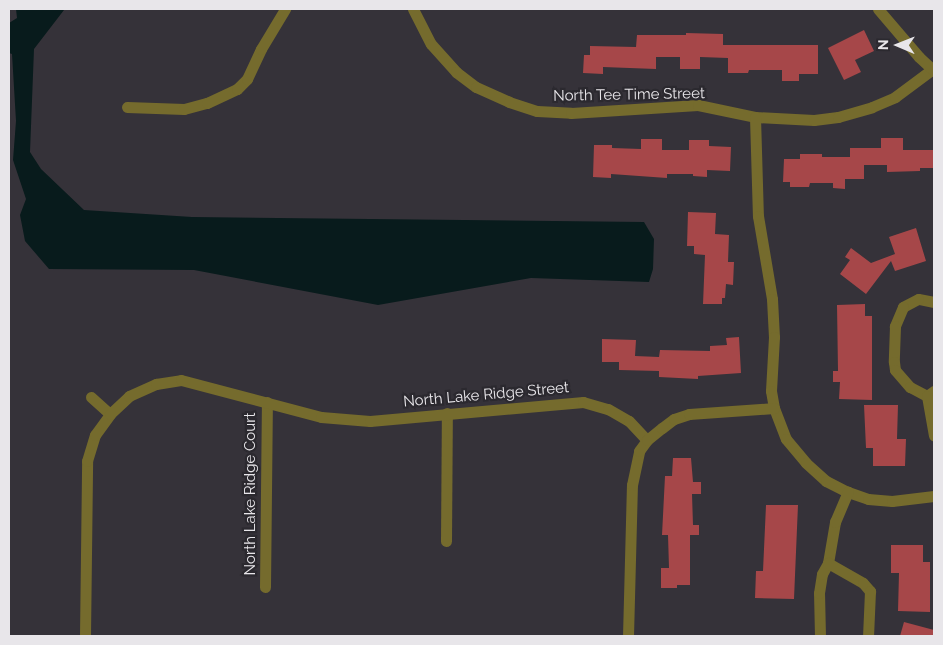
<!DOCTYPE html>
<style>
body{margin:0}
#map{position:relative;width:943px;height:645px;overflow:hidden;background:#353239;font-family:Raleway,sans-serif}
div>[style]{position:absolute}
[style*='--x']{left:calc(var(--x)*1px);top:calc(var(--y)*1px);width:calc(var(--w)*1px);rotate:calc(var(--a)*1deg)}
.water>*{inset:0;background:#081b1c}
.building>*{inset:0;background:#a64749}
.street>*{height:11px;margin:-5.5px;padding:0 5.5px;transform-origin:5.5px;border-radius:5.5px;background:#756b2d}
span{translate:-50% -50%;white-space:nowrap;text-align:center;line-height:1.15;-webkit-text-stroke:4.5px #2b292f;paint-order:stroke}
.street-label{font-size:15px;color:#e8e6ea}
.frame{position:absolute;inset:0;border:10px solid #e8e6ea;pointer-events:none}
.north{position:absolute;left:873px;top:20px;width:50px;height:50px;-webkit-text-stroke:4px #2b292f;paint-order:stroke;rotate:271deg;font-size:14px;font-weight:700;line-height:20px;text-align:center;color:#e8e6ea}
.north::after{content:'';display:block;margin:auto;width:18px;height:22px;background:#e8e6ea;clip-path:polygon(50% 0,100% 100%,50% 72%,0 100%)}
</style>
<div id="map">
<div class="water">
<div style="clip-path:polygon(16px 9px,75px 9px,64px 10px,34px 49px,30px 152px,41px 169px,84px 210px,192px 217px,644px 222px,654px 239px,653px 269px,649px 282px,531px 278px,378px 305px,194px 270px,49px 269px,25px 241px,20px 215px,26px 199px,13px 160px,16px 121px,12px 54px,9px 53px,9px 23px,17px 18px)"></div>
</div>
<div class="building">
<div style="clip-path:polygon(864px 30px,874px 51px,855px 60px,861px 72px,844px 80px,828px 48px)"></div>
<div style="clip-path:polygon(686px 33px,723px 34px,723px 45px,818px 45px,818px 74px,799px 74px,799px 81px,782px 81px,782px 70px,749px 70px,748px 73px,728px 73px,728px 58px,700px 57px,700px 69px,680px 69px,680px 57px,656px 57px,656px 69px,603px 67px,603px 74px,583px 73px,584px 55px,590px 55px,590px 46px,636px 47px,637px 35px,686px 35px)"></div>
<div style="clip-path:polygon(881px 138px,903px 138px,903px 150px,934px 150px,934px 168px,920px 168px,920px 171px,887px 172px,887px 165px,864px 165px,864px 179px,845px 179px,845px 189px,833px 188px,833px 183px,810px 183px,809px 187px,790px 187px,790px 182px,783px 182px,784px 159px,800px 159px,800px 154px,822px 154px,822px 157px,850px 157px,850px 148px,881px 148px)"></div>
<div style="clip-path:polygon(641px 139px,662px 139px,662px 150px,689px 150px,689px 140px,709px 140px,709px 146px,731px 147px,730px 171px,707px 170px,707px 177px,693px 176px,693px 174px,667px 174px,667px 178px,611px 174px,611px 178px,593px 177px,594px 145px,612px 145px,612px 148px,641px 149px)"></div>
<div style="clip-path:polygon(688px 212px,716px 213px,715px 234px,729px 235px,728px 262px,734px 262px,733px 285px,726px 284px,725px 298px,722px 298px,722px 304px,703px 304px,705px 255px,694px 254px,694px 246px,687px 246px)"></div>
<div style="clip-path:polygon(916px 228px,926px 261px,895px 271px,891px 261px,866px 294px,840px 274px,850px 260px,845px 257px,851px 248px,871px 263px,895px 254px,889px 237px)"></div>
<div style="clip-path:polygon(865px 304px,865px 316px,872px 316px,872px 400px,839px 399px,840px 382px,833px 382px,833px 371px,838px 371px,837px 305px)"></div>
<div style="clip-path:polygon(739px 337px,741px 373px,698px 376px,698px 379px,659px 377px,659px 371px,619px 370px,619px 362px,602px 362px,602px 339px,636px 340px,635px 356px,659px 357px,660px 350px,710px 351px,710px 346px,727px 345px,726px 338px)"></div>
<div style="clip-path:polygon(864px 405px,898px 405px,897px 439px,906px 439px,905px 466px,873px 466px,873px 448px,866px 448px)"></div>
<div style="clip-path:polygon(673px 458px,691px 458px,693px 482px,701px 482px,701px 494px,692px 494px,693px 525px,699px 525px,699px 535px,690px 535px,690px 585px,677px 585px,677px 588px,661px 588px,661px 568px,669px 568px,668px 535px,662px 535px,665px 476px,672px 476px)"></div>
<div style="clip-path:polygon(766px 505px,798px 505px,794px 599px,755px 598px,756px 571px,763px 571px)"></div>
<div style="clip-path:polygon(891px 545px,923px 545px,923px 562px,930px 562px,930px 612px,898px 611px,899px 573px,891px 573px)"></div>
<div style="clip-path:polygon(904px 622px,934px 630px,934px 636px,900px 636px)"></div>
</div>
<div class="street">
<div style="--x:413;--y:9;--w:39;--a:63"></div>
<div style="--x:431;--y:44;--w:38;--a:48"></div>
<div style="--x:456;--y:72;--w:25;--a:37"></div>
<div style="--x:476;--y:87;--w:36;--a:24"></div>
<div style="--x:509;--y:102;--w:29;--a:18"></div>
<div style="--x:537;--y:111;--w:34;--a:3"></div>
<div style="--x:571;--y:113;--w:127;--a:-3.6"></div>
<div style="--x:698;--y:105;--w:58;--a:11.9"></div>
<div style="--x:755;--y:117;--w:59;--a:2.9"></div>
<div style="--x:814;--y:120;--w:24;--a:-7"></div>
<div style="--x:838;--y:117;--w:35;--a:-16"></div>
<div style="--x:872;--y:107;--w:25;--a:-23"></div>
<div style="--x:895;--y:97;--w:49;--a:-36.6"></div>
<div style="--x:878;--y:9;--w:63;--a:49.5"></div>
<div style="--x:919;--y:57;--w:21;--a:43"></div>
<div style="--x:127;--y:107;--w:57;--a:2"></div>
<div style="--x:184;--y:109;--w:24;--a:-15"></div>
<div style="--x:207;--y:103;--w:33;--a:-25"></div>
<div style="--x:237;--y:89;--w:14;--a:-45"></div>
<div style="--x:247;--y:79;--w:33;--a:-65"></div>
<div style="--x:261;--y:49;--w:47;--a:-59"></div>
<div style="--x:755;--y:117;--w:99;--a:88.3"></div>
<div style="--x:758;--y:216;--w:84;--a:80.4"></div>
<div style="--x:772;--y:299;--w:38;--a:87"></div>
<div style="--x:774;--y:337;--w:54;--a:93.2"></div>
<div style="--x:771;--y:391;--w:17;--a:80"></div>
<div style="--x:774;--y:408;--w:33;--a:69"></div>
<div style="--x:786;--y:439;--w:31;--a:50"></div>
<div style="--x:806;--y:463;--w:27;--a:42"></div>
<div style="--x:826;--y:481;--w:25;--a:27"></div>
<div style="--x:848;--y:492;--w:21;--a:19"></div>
<div style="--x:868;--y:499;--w:24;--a:5"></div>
<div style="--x:892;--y:501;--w:42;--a:-6.8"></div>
<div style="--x:934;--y:302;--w:16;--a:-169"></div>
<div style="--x:918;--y:299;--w:17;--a:152"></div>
<div style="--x:903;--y:307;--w:21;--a:113"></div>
<div style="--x:895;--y:326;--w:36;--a:92"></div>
<div style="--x:894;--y:362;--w:8;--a:83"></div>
<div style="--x:895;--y:370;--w:23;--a:49"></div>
<div style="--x:910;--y:387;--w:19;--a:28"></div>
<div style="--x:927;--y:396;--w:9;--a:-36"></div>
<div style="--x:927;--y:396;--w:40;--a:80"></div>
<div style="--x:91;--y:397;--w:25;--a:42"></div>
<div style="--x:446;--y:541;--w:128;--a:-89.6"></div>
<div style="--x:828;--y:563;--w:42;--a:-80.3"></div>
<div style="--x:835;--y:522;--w:33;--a:-67"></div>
<div style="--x:265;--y:587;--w:185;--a:-89.4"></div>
<div style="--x:85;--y:636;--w:175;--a:-89.3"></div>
<div style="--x:87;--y:461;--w:27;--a:-73"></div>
<div style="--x:95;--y:435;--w:26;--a:-54"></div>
<div style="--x:110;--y:414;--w:26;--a:-43"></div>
<div style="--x:129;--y:396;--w:30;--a:-24"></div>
<div style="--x:156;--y:384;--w:25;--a:-9"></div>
<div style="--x:181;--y:380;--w:145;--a:14.8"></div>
<div style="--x:321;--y:417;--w:49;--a:4.7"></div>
<div style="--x:370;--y:421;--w:214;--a:-5.1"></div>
<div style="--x:583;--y:402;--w:26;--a:16"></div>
<div style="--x:608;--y:409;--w:24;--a:30"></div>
<div style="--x:629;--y:421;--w:26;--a:47"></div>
<div style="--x:628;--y:636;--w:151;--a:-88.5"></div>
<div style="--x:632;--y:485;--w:35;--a:-78"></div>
<div style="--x:639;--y:451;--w:14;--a:-54"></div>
<div style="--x:647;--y:440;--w:19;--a:-39"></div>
<div style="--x:662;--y:428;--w:15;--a:-37"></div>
<div style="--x:674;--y:419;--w:16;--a:-18"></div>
<div style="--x:689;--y:414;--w:85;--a:-4"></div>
<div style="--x:820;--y:636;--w:43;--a:-91.3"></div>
<div style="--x:819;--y:593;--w:19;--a:-81"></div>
<div style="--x:822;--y:574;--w:13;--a:-61"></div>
<div style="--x:828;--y:563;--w:40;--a:29.7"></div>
<div style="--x:863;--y:583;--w:11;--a:49"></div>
<div style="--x:870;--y:591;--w:45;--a:92.5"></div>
</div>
<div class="street-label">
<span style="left:629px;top:95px;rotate:-1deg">North Tee Time Street</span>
<span style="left:486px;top:395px;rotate:-5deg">North Lake Ridge Street</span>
<span style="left:251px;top:494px;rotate:-90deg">North Lake Ridge Court</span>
</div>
<div class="frame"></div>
<div class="north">N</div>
</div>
